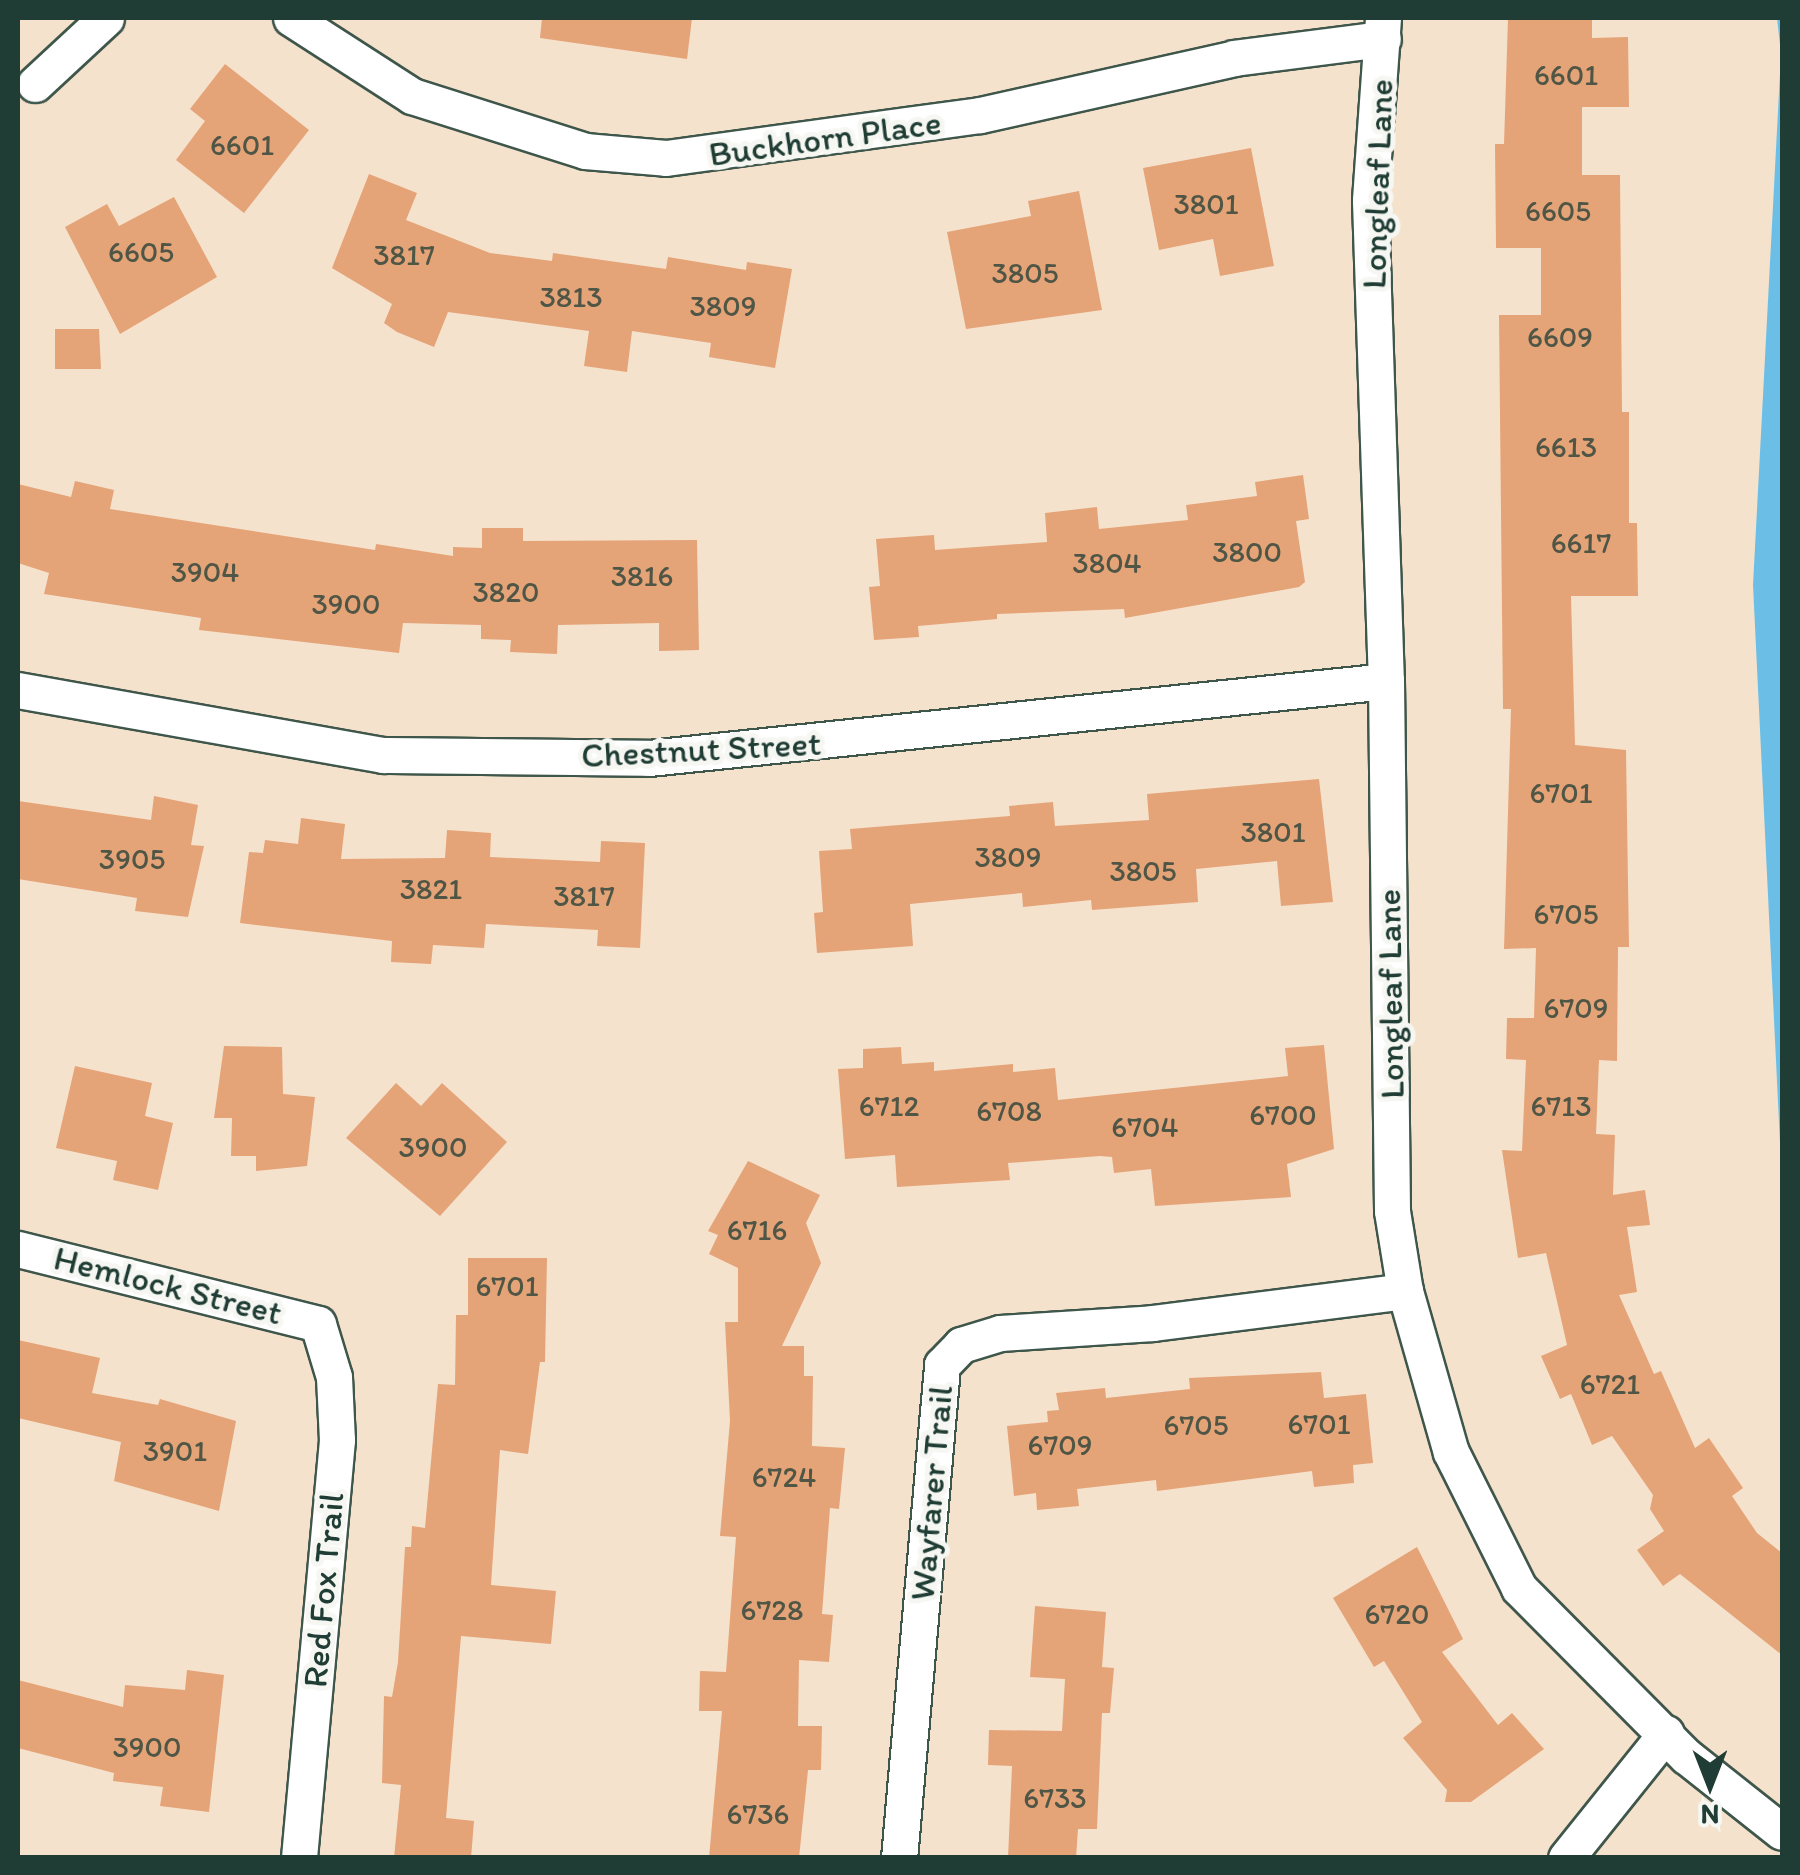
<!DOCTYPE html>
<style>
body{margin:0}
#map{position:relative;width:1800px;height:1875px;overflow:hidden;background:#f5e2cc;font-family:Itim,sans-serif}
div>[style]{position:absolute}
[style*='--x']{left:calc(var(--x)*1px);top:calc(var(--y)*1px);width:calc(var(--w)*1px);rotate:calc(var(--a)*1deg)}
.water>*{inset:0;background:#6bbfe7}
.building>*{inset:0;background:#e5a378}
.roads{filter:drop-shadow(2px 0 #3f564b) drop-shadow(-2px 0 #3f564b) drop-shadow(0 2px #3f564b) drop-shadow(0 -2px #3f564b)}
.street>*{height:35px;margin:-17.5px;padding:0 17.5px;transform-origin:17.5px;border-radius:17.5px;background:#fff}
span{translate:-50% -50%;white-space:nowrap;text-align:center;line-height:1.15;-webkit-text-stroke:10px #f6f6f2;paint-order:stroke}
.number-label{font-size:30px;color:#505645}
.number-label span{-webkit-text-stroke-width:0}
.street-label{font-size:35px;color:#1f3d34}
.frame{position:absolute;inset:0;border:20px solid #1f3d34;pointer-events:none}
.north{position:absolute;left:1660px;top:1735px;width:100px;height:100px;-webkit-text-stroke:8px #f6f6f2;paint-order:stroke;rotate:180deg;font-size:28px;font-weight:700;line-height:40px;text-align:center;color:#1f3d34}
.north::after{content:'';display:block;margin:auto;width:35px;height:45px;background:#1f3d34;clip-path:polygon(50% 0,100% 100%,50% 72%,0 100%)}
</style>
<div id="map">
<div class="water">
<div style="clip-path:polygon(1777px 18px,1782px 18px,1782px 1185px,1753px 585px,1781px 54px)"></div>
</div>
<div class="building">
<div style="clip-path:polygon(542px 18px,692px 18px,687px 59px,540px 38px)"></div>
<div style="clip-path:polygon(1508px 18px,1592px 18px,1592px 38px,1628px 37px,1629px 107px,1582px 107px,1582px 175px,1620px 175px,1622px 412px,1629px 412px,1629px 523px,1637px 523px,1638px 596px,1571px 596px,1575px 745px,1626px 750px,1629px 947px,1618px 947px,1617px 1061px,1599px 1060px,1596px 1134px,1615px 1135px,1613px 1195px,1645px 1190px,1650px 1225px,1627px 1227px,1637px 1292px,1619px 1295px,1654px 1374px,1661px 1371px,1695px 1448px,1709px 1438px,1743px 1488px,1732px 1496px,1757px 1533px,1782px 1553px,1782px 1655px,1680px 1574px,1663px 1586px,1637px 1550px,1664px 1531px,1650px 1509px,1653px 1495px,1612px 1436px,1592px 1445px,1571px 1394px,1560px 1399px,1541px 1356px,1567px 1345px,1546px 1253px,1518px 1258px,1502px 1150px,1522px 1151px,1526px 1060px,1506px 1059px,1507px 1018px,1534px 1018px,1536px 948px,1504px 949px,1511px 709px,1503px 709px,1499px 315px,1541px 315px,1541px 248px,1496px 248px,1495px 144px,1504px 144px)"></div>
<div style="clip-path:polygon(225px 64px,309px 130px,244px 213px,176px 160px,205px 121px,190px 109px)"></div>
<div style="clip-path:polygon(1251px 148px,1274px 266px,1220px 276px,1213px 239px,1159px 250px,1143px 168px)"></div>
<div style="clip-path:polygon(369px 174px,417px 193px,406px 220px,490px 253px,552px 261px,553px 253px,666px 269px,668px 257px,746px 270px,747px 262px,792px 269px,775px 368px,709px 357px,711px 343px,632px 331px,627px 372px,584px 366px,589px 331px,448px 312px,434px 347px,397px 332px,384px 323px,392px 304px,332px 268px)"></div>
<div style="clip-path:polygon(1079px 191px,1102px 310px,966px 329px,947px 232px,1031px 216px,1028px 201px)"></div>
<div style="clip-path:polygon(174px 197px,217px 277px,120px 334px,65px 227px,107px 204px,119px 226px)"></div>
<div style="clip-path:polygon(55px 329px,99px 329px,101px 369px,55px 369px)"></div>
<div style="clip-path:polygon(1303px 475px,1309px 519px,1296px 521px,1305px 582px,1299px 587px,1125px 618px,1124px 609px,997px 614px,997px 619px,918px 626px,919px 637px,874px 640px,869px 587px,880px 586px,876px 539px,934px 535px,935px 550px,1047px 542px,1045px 513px,1097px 507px,1099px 529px,1188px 520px,1186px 505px,1257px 496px,1255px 482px)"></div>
<div style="clip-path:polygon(75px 481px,114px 490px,110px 509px,375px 550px,376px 544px,453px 556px,453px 547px,482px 548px,482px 528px,523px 528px,523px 541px,697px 540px,699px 650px,659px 651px,659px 623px,558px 625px,557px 654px,510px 652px,511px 640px,481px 639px,481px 625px,403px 623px,399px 653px,199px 630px,201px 618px,44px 594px,49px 573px,18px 563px,18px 484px,71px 497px)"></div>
<div style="clip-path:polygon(1319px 779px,1333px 902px,1281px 906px,1277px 861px,1196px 869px,1198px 902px,1092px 910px,1091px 900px,1023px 907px,1022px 893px,910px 904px,913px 946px,817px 953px,814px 913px,823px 912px,819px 851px,852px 849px,850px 829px,1010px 816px,1009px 806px,1053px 802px,1055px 826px,1149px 820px,1147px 794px)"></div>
<div style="clip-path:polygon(154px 796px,198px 805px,191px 845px,204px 846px,188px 917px,135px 911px,137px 898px,18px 879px,18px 801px,151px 820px)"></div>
<div style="clip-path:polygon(301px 818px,345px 824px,341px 859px,445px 858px,447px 830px,491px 833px,490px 857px,600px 862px,601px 841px,645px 843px,640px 948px,597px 946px,598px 930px,486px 924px,484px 948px,433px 945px,431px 964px,391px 962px,392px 941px,240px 923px,249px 852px,263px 853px,265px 840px,298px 844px)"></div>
<div style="clip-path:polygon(1324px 1045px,1334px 1149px,1287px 1164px,1291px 1197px,1155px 1206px,1151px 1169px,1114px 1173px,1112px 1157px,1100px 1156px,1008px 1163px,1010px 1180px,897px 1187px,895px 1155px,845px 1159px,838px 1069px,863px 1068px,863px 1049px,901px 1047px,902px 1064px,934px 1062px,934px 1071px,1013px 1064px,1013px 1072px,1055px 1068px,1058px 1100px,1288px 1076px,1285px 1048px)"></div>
<div style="clip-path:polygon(224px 1046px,282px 1047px,283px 1094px,315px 1097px,307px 1166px,256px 1171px,256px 1156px,231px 1156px,232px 1118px,214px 1118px)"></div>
<div style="clip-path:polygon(75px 1066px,152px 1083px,145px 1116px,173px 1123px,158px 1190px,113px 1180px,117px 1161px,56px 1148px)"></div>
<div style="clip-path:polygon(396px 1083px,421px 1106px,442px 1083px,507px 1142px,440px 1216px,346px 1138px)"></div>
<div style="clip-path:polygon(748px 1161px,820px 1195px,806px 1223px,821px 1263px,782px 1346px,804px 1346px,804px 1376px,813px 1376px,812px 1446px,845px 1448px,839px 1509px,830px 1508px,822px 1614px,833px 1615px,829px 1662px,799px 1660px,798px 1726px,822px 1726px,821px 1770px,808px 1770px,799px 1858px,709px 1858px,722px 1711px,699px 1711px,700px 1671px,726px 1672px,736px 1537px,720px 1536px,730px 1421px,725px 1322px,738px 1322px,738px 1268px,709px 1254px,718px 1235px,708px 1231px)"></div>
<div style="clip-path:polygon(468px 1258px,547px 1258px,545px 1362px,540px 1362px,528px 1454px,500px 1450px,491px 1585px,556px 1591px,551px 1644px,461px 1636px,446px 1818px,474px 1821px,471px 1858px,394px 1858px,401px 1785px,382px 1783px,384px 1696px,392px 1697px,398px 1662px,405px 1547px,411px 1547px,412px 1526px,425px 1528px,438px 1384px,455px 1385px,456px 1315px,468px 1315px)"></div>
<div style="clip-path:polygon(18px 1340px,100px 1358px,92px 1393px,158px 1405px,160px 1399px,236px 1421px,219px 1511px,114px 1481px,121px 1442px,18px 1418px)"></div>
<div style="clip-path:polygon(1321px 1372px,1324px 1398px,1366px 1394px,1373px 1463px,1353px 1465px,1354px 1483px,1314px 1487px,1312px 1471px,1157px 1491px,1156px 1480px,1077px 1489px,1079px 1506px,1037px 1510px,1036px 1493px,1014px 1496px,1007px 1426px,1048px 1422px,1047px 1411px,1059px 1410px,1056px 1393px,1105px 1388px,1106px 1398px,1190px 1389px,1189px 1378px)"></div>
<div style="clip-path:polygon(1417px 1547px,1463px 1639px,1442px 1652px,1498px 1725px,1512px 1713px,1544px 1749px,1471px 1802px,1445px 1802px,1447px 1790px,1403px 1738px,1422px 1722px,1384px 1661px,1374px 1667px,1333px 1598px)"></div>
<div style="clip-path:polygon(1035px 1606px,1106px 1612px,1102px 1667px,1114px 1668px,1110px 1713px,1102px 1713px,1097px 1829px,1078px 1829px,1076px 1858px,1008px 1858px,1012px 1766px,988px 1765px,989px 1730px,1062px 1731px,1065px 1679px,1030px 1677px)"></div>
<div style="clip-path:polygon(187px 1670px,224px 1675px,209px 1812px,160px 1806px,163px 1787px,113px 1781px,114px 1773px,18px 1748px,18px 1680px,123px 1707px,125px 1685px,185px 1690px)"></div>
</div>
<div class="roads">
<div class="street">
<div style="--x:291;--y:18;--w:144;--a:32.8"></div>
<div style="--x:412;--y:96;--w:182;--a:17.6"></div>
<div style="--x:585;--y:151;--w:81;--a:4.9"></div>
<div style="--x:666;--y:158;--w:317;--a:-7.8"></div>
<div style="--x:980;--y:115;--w:260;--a:-12.6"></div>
<div style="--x:1234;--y:58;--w:150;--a:-7.3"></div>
<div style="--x:1383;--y:18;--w:183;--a:94.1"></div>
<div style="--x:1370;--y:201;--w:480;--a:88.1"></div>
<div style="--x:1386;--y:681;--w:530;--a:89.35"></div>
<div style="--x:1392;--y:1211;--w:81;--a:80.8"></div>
<div style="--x:1405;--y:1291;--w:167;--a:74.1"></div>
<div style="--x:1451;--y:1452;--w:152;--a:63.4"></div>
<div style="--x:1519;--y:1588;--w:237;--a:45.2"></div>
<div style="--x:1686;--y:1756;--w:122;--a:38.4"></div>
<div style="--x:35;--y:84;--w:97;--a:-42.9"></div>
<div style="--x:18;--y:690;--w:371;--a:10.1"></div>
<div style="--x:383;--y:755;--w:266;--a:0.6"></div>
<div style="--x:649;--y:758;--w:741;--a:-5.96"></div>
<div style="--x:18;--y:1249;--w:309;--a:14"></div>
<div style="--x:318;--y:1324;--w:55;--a:73.2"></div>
<div style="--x:334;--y:1377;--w:63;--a:87.3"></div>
<div style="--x:337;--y:1440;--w:420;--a:95.2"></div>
<div style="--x:899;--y:1858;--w:495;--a:-85"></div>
<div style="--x:942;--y:1365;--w:28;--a:-46"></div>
<div style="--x:961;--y:1345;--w:41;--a:-17.1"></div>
<div style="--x:1000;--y:1333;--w:153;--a:-3.7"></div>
<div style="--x:1153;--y:1323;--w:254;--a:-7.2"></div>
<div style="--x:1566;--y:1858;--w:160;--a:-51.3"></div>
</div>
</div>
<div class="number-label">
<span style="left:1566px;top:75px">6601</span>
<span style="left:242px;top:145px">6601</span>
<span style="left:1206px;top:204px">3801</span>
<span style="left:1558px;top:211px">6605</span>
<span style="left:141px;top:252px">6605</span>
<span style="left:404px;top:255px">3817</span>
<span style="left:1025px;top:273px">3805</span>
<span style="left:571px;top:297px">3813</span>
<span style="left:723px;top:306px">3809</span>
<span style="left:1560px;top:337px">6609</span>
<span style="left:1566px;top:447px">6613</span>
<span style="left:1581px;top:543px">6617</span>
<span style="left:1247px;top:552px">3800</span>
<span style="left:1107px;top:563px">3804</span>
<span style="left:205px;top:572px">3904</span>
<span style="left:642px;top:576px">3816</span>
<span style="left:506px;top:592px">3820</span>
<span style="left:346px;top:604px">3900</span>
<span style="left:1561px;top:793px">6701</span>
<span style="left:1273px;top:832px">3801</span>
<span style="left:1008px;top:857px">3809</span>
<span style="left:132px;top:859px">3905</span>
<span style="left:1143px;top:871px">3805</span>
<span style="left:431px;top:889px">3821</span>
<span style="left:584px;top:896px">3817</span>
<span style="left:1566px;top:914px">6705</span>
<span style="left:1576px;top:1008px">6709</span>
<span style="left:889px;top:1106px">6712</span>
<span style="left:1561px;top:1106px">6713</span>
<span style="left:1009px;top:1111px">6708</span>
<span style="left:1283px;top:1115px">6700</span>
<span style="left:1145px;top:1127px">6704</span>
<span style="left:433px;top:1147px">3900</span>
<span style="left:757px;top:1230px">6716</span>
<span style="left:507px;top:1286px">6701</span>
<span style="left:1610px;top:1384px">6721</span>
<span style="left:1319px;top:1424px">6701</span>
<span style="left:1196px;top:1425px">6705</span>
<span style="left:1060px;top:1445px">6709</span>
<span style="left:175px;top:1451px">3901</span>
<span style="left:784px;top:1477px">6724</span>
<span style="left:772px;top:1610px">6728</span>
<span style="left:1397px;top:1614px">6720</span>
<span style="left:147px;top:1747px">3900</span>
<span style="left:1055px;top:1798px">6733</span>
<span style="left:758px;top:1814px">6736</span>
</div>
<div class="street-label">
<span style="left:825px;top:138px;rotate:-8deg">Buckhorn Place</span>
<span style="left:1377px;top:184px;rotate:-88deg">Longleaf Lane</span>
<span style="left:701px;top:749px;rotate:-3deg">Chestnut Street</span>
<span style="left:1390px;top:994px;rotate:-91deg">Longleaf Lane</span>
<span style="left:168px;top:1285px;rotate:14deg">Hemlock Street</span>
<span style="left:931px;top:1493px;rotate:-85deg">Wayfarer Trail</span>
<span style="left:323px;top:1590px;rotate:-85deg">Red Fox Trail</span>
</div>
<div class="frame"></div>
<div class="north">N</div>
</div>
